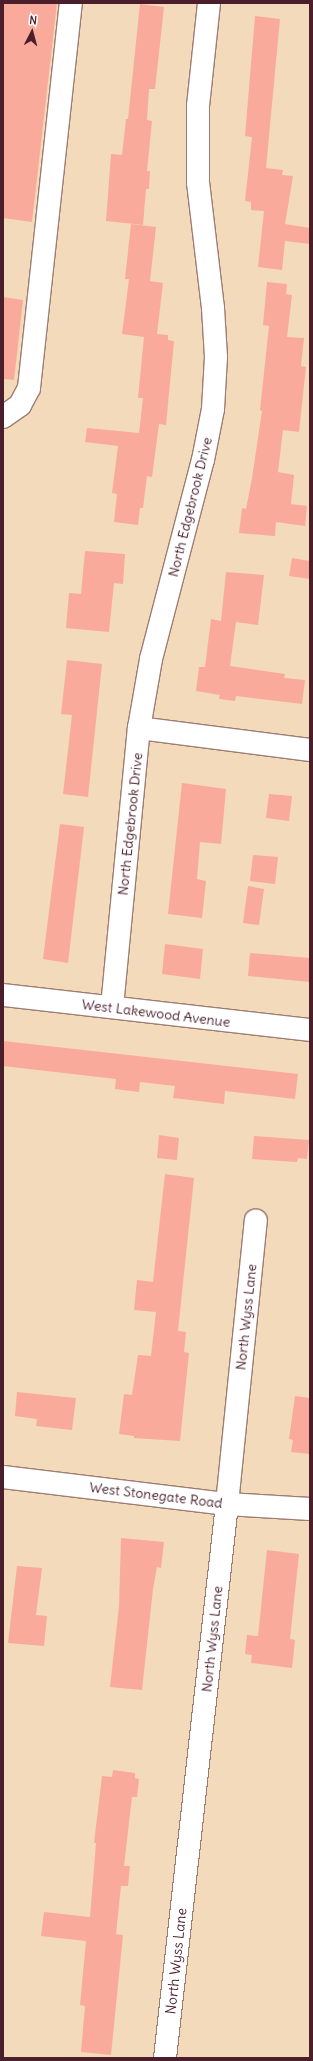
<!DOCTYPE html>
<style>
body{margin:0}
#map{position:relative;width:313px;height:2061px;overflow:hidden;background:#f2dabb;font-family:Delius,sans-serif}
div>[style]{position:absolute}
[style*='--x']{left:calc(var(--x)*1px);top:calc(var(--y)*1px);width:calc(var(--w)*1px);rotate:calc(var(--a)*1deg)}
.building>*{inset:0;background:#faaa9b}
.roads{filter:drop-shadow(1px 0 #9e7c73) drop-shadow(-1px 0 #9e7c73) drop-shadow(0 1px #9e7c73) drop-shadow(0 -1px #9e7c73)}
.minor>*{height:22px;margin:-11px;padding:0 11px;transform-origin:11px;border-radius:11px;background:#fff}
span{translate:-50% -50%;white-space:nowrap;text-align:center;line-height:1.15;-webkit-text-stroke:3px #fff;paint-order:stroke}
.street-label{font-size:14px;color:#4a1f2b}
.frame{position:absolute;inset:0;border:4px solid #4a1f2b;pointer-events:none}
.north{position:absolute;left:12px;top:12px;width:40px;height:40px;-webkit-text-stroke:3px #fff;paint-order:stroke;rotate:6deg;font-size:11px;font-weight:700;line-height:16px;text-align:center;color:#4a1f2b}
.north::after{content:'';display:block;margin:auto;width:14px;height:18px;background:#4a1f2b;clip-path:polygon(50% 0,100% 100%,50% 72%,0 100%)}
</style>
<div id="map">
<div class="building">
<div style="clip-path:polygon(3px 3px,57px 3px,32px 222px,3px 218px)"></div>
<div style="clip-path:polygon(140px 4px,164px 7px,155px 89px,149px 89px,147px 120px,152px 121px,147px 171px,150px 171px,149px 189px,146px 189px,143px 225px,106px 221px,111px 154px,122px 155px,126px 119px,128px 119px)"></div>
<div style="clip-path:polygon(255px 16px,280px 19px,266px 168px,283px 170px,282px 175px,293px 176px,285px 224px,310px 228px,310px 244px,285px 241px,282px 270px,258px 267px,264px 211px,251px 210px,251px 202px,245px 201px,252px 137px,245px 136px)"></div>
<div style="clip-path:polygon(131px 224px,156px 227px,150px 281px,163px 283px,157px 334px,168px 335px,168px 340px,174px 341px,166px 425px,159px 424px,152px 477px,147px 476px,143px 508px,140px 508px,138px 525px,114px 522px,117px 494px,112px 493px,118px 446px,85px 442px,87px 428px,139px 433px,143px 398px,138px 398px,144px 337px,122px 334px,129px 279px,125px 279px)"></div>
<div style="clip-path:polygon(267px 282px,287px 284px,286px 294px,292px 295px,287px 337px,304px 338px,301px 366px,306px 367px,299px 432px,283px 430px,278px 472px,294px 475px,291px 504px,307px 506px,305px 526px,276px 522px,275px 536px,239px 533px,242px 508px,246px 509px,252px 478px,262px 411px,260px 410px,269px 326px,263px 325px)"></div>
<div style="clip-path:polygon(3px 297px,23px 300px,14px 380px,3px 379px)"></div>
<div style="clip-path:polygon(85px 551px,125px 554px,123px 584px,114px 583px,109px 632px,66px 628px,69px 593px,81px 594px)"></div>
<div style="clip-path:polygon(292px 558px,310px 561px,310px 579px,289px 576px)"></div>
<div style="clip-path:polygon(226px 572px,264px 575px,258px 625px,236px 622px,230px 666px,285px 674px,284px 678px,305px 680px,302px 704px,236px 696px,235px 701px,219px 699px,220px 695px,196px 691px,199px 667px,205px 667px,211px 619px,221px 621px)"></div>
<div style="clip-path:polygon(67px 660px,102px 664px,88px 797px,63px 794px,72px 715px,61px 714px)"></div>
<div style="clip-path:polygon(182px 783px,226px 789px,221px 844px,200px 842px,197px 879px,206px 881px,202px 918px,168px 914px)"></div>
<div style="clip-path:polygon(269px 794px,292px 796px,289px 821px,266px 818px)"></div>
<div style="clip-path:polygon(60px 824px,84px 827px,68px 963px,43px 959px)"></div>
<div style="clip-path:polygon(253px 855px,278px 857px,275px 884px,250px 881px)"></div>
<div style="clip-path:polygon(248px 886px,264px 889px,259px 925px,243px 923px)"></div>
<div style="clip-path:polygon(165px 944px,203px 949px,200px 979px,162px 974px)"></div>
<div style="clip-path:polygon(250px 953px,310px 958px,310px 982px,248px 976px)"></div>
<div style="clip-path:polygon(3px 1041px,298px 1074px,295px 1099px,225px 1091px,224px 1104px,173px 1098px,175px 1086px,140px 1082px,139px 1092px,115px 1089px,116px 1079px,3px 1066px)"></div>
<div style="clip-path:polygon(159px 1135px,179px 1138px,177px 1160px,157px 1158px)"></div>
<div style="clip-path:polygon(254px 1136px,309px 1140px,307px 1159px,298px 1158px,297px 1162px,252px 1159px)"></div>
<div style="clip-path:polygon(165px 1174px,194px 1178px,178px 1331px,186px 1332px,184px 1352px,189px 1353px,180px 1441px,134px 1438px,134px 1436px,119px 1434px,124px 1394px,132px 1395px,138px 1355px,151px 1356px,156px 1312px,134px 1310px,137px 1280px,153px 1282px)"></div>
<div style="clip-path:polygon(17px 1392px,76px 1398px,72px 1430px,36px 1426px,37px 1419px,15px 1416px)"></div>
<div style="clip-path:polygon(295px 1396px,310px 1398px,310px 1454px,291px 1452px,293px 1440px,289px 1439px)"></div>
<div style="clip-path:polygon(121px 1538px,164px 1542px,161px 1568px,157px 1567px,153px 1589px,142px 1690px,110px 1687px,119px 1606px)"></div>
<div style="clip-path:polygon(267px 1550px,299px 1554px,290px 1639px,295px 1640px,292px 1668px,251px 1663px,252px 1655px,245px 1654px,247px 1635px,258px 1636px)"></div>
<div style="clip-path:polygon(17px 1566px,42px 1568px,36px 1615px,47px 1616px,44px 1646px,8px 1643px)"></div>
<div style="clip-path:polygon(113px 1770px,135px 1773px,135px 1778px,139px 1779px,137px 1797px,132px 1797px,124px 1866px,130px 1866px,128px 1886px,121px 1886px,116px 1934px,123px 1935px,111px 2055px,81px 2052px,85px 2006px,80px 2005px,86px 1941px,41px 1936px,44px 1912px,90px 1917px,96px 1843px,94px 1843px,102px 1776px,112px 1777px)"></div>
</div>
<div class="roads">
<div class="minor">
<div style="--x:3;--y:417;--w:21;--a:-35"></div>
<div style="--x:20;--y:405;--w:19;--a:-62"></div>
<div style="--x:29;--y:388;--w:387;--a:-83.8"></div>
<div style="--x:139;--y:728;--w:172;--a:7.3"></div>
<div style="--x:3;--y:995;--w:309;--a:6.5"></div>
<div style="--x:112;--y:1007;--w:280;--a:-84.5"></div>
<div style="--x:139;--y:728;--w:70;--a:-80.1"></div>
<div style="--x:151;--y:659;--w:206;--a:-75.4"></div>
<div style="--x:203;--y:460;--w:52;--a:-78.9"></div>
<div style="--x:213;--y:409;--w:52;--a:-86.7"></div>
<div style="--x:216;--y:357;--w:49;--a:-93.5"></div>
<div style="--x:213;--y:308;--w:126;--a:-96.8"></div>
<div style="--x:198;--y:183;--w:77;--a:-90"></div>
<div style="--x:198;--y:106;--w:104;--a:-83.9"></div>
<div style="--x:3;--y:1477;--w:226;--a:6.9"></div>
<div style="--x:227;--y:1504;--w:83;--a:3.4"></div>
<div style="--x:165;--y:2058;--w:557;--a:-83.61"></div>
<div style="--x:227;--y:1504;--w:285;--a:-84.2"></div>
</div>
</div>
<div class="street-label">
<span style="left:190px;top:507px;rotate:-76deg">North Edgebrook Drive</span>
<span style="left:130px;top:824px;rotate:-84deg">North Edgebrook Drive</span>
<span style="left:156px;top:1013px;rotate:7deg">West Lakewood Avenue</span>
<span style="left:246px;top:1317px;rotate:-84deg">North Wyss Lane</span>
<span style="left:156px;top:1495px;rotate:7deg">West Stonegate Road</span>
<span style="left:212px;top:1639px;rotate:-84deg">North Wyss Lane</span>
<span style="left:176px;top:1961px;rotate:-84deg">North Wyss Lane</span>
</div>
<div class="frame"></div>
<div class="north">N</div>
</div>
